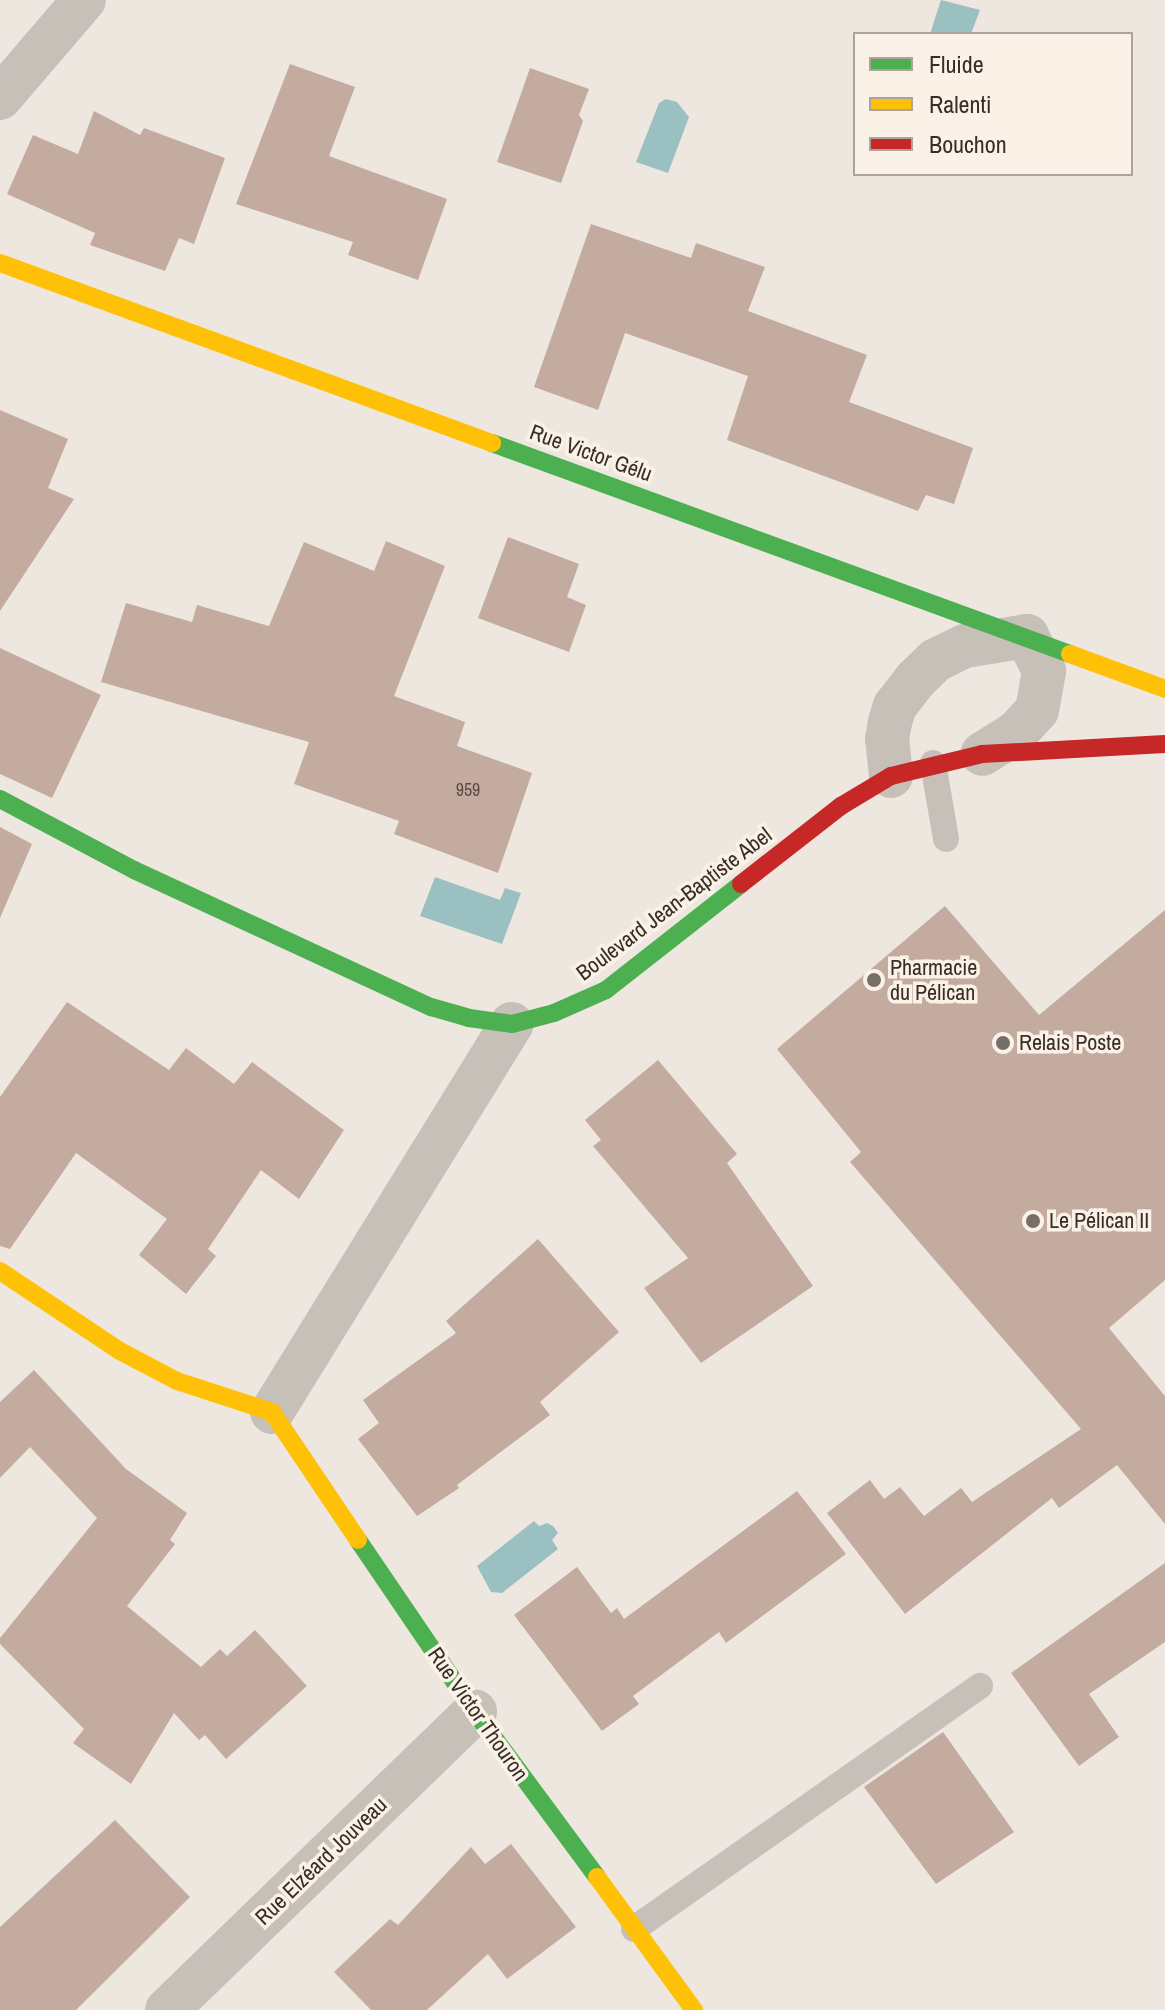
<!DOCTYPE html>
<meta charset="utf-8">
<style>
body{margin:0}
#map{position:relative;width:1165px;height:2010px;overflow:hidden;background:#eee7e0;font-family:"Archivo Narrow",sans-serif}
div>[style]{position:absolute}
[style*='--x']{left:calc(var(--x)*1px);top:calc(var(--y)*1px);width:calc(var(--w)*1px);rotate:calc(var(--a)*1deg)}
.water>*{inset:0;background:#9bc0c1}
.building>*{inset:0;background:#c4aba0}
.lane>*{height:26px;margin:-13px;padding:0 13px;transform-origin:13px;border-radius:13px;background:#c7c0b9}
.street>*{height:44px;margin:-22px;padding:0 22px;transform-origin:22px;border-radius:22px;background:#c7c0b9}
.fast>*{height:18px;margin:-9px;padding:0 9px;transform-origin:9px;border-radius:9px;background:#4caf50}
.slow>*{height:18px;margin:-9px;padding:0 9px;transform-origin:9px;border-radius:9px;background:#ffc107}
.jam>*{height:18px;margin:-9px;padding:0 9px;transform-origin:9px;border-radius:9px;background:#c62828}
.dots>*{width:22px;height:22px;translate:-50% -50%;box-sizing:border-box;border:4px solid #fbf2e7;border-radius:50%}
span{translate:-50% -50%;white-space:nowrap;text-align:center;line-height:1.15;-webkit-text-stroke:7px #fbf2e7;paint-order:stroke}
.number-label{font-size:18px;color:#5b4c45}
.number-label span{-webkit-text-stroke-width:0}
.street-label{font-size:22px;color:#382d27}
.poi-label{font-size:22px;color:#382d27}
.left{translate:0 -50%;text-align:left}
.legend{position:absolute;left:853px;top:32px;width:280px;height:144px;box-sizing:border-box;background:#fbf2e7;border:2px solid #ada39a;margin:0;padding:10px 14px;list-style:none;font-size:24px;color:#382d27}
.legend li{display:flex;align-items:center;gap:16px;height:40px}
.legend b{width:40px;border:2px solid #ada39a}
</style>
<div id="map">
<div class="water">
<div style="clip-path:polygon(941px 0,980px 10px,971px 34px,930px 34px)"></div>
<div style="clip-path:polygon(666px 99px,677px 102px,689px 117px,668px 173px,636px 162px,659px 103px)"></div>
<div style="clip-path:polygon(435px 877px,500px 900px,505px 888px,521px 893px,502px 944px,420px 916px)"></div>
<div style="clip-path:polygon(534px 1521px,539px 1526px,547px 1523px,553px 1526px,558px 1533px,552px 1540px,558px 1549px,502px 1593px,491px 1592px,477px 1566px)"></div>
</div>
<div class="building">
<div style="clip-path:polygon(290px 64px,355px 87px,329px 156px,447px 199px,418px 280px,348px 255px,353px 242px,236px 204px)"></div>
<div style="clip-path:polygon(530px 68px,589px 89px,579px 115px,583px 121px,561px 183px,497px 162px)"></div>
<div style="clip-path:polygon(94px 111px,140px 135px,144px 128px,225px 158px,194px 244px,179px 238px,165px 271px,90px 245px,95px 233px,7px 194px,33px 135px,78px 154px)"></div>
<div style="clip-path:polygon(591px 224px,691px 258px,696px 243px,765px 267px,748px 311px,867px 355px,849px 402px,973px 448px,954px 504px,926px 495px,918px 511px,727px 440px,748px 376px,625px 333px,598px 410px,534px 387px)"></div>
<div style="clip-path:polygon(0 410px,68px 439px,48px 488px,74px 499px,0 611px)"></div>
<div style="clip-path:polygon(508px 537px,579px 564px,567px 597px,586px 605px,569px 652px,478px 618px)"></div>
<div style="clip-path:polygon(386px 541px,445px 566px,394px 696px,465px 722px,457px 746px,532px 773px,498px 873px,394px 834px,399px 821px,294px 784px,309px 742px,101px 682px,126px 603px,192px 622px,197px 605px,269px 626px,304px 542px,374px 571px)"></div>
<div style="clip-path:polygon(0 648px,101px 695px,52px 798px,0 774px)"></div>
<div style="clip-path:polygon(0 827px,32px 844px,0 918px)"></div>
<div style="clip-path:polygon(945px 906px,1039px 1015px,1165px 910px,1165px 1280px,1109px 1328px,1165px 1396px,1165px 1524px,1117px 1465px,1059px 1508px,1052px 1498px,905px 1614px,827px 1513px,870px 1480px,884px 1499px,900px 1487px,924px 1516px,961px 1488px,972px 1502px,1081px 1429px,850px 1162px,861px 1152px,777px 1049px)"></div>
<div style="clip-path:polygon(67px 1002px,169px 1070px,186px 1048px,234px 1084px,252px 1062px,344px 1130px,299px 1199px,261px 1170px,208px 1249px,216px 1256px,186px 1294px,139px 1255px,167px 1219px,76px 1153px,10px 1249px,0 1246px,0 1097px)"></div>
<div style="clip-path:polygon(658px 1060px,737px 1154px,727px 1163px,813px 1286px,701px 1363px,644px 1288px,688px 1258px,593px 1146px,601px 1140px,585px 1120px)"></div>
<div style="clip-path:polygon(538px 1239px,619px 1332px,540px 1402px,550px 1415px,457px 1485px,459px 1488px,417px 1516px,358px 1439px,379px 1423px,363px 1400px,456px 1333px,446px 1321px)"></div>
<div style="clip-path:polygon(34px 1370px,126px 1469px,187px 1513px,170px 1540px,175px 1544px,127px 1606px,201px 1667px,220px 1649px,227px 1656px,255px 1630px,307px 1686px,226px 1759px,205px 1735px,199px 1740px,174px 1713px,131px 1784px,73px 1743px,84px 1729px,0 1644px,0 1638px,97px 1518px,30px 1447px,0 1478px,0 1402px)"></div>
<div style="clip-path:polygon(797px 1491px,846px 1554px,726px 1643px,719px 1632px,633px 1696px,639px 1704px,602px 1731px,514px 1615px,577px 1567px,611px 1613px,617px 1608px,624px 1619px)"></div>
<div style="clip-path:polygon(1165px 1563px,1165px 1642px,1089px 1694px,1119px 1737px,1079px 1766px,1011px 1673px)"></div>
<div style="clip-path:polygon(943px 1732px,1014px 1832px,936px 1884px,864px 1787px)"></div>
<div style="clip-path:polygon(115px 1820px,190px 1897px,76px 2010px,0 2010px,0 1927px)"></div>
<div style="clip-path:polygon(511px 1844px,576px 1927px,507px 1979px,488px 1954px,427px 2010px,371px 2010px,334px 1972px,390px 1919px,398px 1925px,471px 1847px,485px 1864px)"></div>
</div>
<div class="lane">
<div style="--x:933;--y:763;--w:77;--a:80.3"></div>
<div style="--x:634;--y:1929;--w:423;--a:-35.1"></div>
</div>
<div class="street">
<div style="--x:0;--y:98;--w:129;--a:-49.4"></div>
<div style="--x:891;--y:776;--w:37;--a:-96"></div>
<div style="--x:887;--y:739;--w:17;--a:-80"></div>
<div style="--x:890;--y:722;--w:17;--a:-73"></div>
<div style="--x:895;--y:706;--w:33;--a:-52"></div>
<div style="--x:915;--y:680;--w:29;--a:-44"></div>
<div style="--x:936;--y:660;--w:32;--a:-26"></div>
<div style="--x:965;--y:646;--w:63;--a:-9.2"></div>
<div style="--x:1027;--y:636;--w:39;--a:64"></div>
<div style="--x:1044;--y:671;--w:40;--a:100"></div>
<div style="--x:1037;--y:710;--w:30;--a:132"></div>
<div style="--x:1017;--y:732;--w:41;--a:147.8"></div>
<div style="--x:272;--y:1412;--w:456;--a:-58.3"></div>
<div style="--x:167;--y:2010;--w:429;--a:-44.1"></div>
</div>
<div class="fast">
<div style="--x:492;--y:443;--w:615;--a:20.05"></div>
<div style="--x:0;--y:799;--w:152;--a:27.9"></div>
<div style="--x:134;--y:870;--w:327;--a:24.8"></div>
<div style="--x:431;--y:1007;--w:40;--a:16"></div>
<div style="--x:469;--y:1018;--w:43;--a:7.9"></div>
<div style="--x:512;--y:1024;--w:43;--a:-14.7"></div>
<div style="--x:554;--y:1013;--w:57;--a:-23.9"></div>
<div style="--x:606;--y:990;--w:172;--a:-38.1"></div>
<div style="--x:358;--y:1540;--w:208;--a:55.8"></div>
<div style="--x:475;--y:1712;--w:205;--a:53.5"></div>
</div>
<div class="slow">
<div style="--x:0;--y:263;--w:524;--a:20.1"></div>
<div style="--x:1070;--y:654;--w:101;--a:20.2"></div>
<div style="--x:0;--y:1271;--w:144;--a:33.7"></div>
<div style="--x:120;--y:1351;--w:64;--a:27.8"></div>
<div style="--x:177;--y:1381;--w:100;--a:18.1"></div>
<div style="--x:272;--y:1412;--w:154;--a:56.1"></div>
<div style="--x:597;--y:1877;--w:165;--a:53.9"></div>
</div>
<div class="jam">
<div style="--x:741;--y:884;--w:127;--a:-38"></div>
<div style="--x:841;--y:806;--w:58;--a:-31"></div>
<div style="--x:891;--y:776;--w:94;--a:-13.6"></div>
<div style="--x:982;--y:754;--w:183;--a:-3.1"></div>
</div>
<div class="dots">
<div style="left:874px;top:980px;background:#786e68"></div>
<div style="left:1003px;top:1043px;background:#786e68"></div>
<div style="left:1033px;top:1221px;background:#786e68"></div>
</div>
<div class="number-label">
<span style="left:468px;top:790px">959</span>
</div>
<div class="street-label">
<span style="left:591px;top:453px;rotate:20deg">Rue Victor Gélu</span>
<span style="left:674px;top:904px;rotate:-37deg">Boulevard Jean-Baptiste Abel</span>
<span style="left:478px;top:1714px;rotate:55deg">Rue Victor Thouron</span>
<span style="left:321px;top:1861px;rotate:-44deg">Rue Elzéard Jouveau</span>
</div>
<div class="poi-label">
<span class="left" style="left:890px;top:980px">Pharmacie<br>du Pélican</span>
<span class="left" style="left:1019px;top:1043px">Relais Poste</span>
<span class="left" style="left:1049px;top:1221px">Le Pélican II</span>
</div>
<ul class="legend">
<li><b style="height:10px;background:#4caf50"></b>Fluide</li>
<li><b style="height:10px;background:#ffc107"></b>Ralenti</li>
<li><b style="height:10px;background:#c62828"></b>Bouchon</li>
</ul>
</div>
